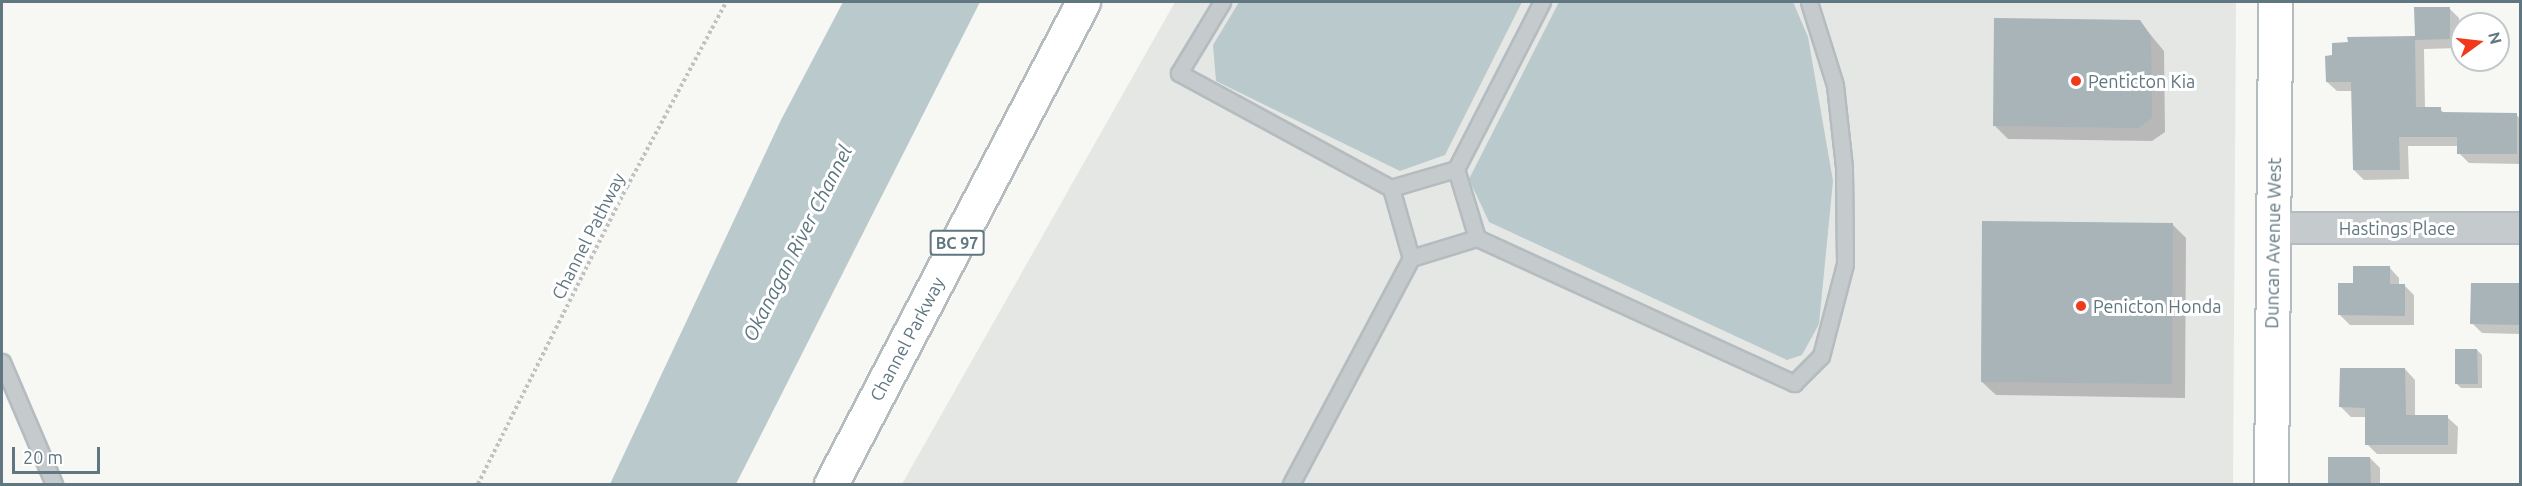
<!DOCTYPE html>
<style>
body{margin:0}
#map{position:relative;width:2522px;height:486px;overflow:hidden;background:#f7f7f4;font-family:Ubuntu,sans-serif}
div>[style]{position:absolute}
[style*='--x']{left:calc(var(--x)*1px);top:calc(var(--y)*1px);width:calc(var(--w)*1px);rotate:calc(var(--a)*1deg)}
.built>*{inset:0;background:#e5e7e5}
.water>*{inset:0;background:#bac9cb}
.shadow>*{inset:0;background:#0003}
.building>*{inset:0;background:#a8b4b8}
.path>*{height:4px;margin-top:-2px;transform-origin:0;background:repeating-linear-gradient(90deg,#bec2c3 0 3px,transparent 0 6px)}
.roads{filter:drop-shadow(2px 0 #b4bcbf) drop-shadow(-2px 0 #b4bcbf) drop-shadow(0 2px #b4bcbf) drop-shadow(0 -2px #b4bcbf)}
.lane>*{height:15px;margin:-7.5px;padding:0 7.5px;transform-origin:7.5px;border-radius:7.5px;background:#c5cacc}
.street>*{height:30px;margin:-15px;padding:0 15px;transform-origin:15px;border-radius:15px;background:#c5cacc}
.secondary>*{height:33px;margin:-16.5px;padding:0 16.5px;transform-origin:16.5px;border-radius:16.5px;background:#fff}
.highway>*{height:33px;margin:-16.5px;padding:0 16.5px;transform-origin:16.5px;border-radius:16.5px;background:#fff}
.dots>*{width:16px;height:16px;translate:-50% -50%;box-sizing:border-box;border:3px solid #fff;border-radius:50%}
span{translate:-50% -50%;white-space:nowrap;text-align:center;line-height:1.15;-webkit-text-stroke:6px #fff;paint-order:stroke}
.shield-label span{padding:2px 4px;background:#fff;border:2px solid;border-radius:4px;-webkit-text-stroke-width:0}
.shield-label{font-size:16px;color:#607681;font-weight:700}
.poi-label{font-size:18px;color:#607681}
.left{translate:0 -50%;text-align:left}
.street-label{font-size:18px;color:#607681}
.water-label{font-size:20px;color:#5b767c;font-style:italic}
.frame{position:absolute;inset:0;border:3px solid #607681;pointer-events:none}
.north{position:absolute;left:2450px;top:12px;width:60px;height:60px;box-sizing:border-box;background:#fff;border:2px solid #bfc8cd;border-radius:50%;rotate:75deg;font-size:16px;font-weight:700;line-height:24px;text-align:center;color:#607681}
.north::after{content:'';display:block;margin:auto;width:21px;height:27px;background:#ef3a1c;clip-path:polygon(50% 0,100% 100%,50% 72%,0 100%)}
.scale{position:absolute;left:12px;top:447px;width:88px;height:27px;box-sizing:border-box;border:3px solid #607681;border-top:0;padding-left:8px;font-size:18px;line-height:21px;white-space:nowrap;color:#607681;-webkit-text-stroke:4px #fff;paint-order:stroke}
</style>
<div id="map">
<div class="built">
<div style="clip-path:polygon(1175px 2px,2236px 2px,2233px 484px,902px 484px)"></div>
</div>
<div class="water">
<div style="clip-path:polygon(843px 2px,980px 2px,736px 484px,610px 484px,781px 120px)"></div>
<div style="clip-path:polygon(1239px 2px,1522px 2px,1445px 155px,1400px 171px,1216px 81px,1213px 45px)"></div>
<div style="clip-path:polygon(1559px 2px,1793px 2px,1808px 37px,1833px 181px,1819px 324px,1802px 355px,1787px 360px,1489px 222px,1469px 179px)"></div>
</div>
<div class="shadow">
<div style="clip-path:polygon(2449px 8px,2459px 18px,2460px 48px,2424px 49px,2425px 109px,2440px 109px,2445px 114px,2516px 114px,2520px 119px,2520px 164px,2469px 163px,2459px 153px,2459px 146px,2408px 146px,2409px 179px,2364px 180px,2354px 170px,2353px 91px,2337px 91px,2327px 82px,2417px 38px)"></div>
<div style="clip-path:polygon(2140px 22px,2164px 51px,2165px 132px,2152px 141px,2008px 139px,1994px 125px)"></div>
<div style="clip-path:polygon(2173px 225px,2186px 238px,2185px 398px,1996px 395px,1982px 382px)"></div>
<div style="clip-path:polygon(2389px 267px,2399px 278px,2399px 285px,2404px 285px,2414px 295px,2414px 325px,2350px 325px,2340px 315px,2355px 285px)"></div>
<div style="clip-path:polygon(2472px 284px,2520px 285px,2520px 334px,2482px 333px,2472px 323px)"></div>
<div style="clip-path:polygon(2477px 350px,2482px 355px,2482px 388px,2461px 388px,2456px 383px)"></div>
<div style="clip-path:polygon(2405px 369px,2415px 380px,2415px 417px,2447px 417px,2458px 427px,2457px 454px,2377px 454px,2367px 444px,2366px 417px,2351px 417px,2341px 407px)"></div>
<div style="clip-path:polygon(2370px 458px,2380px 468px,2380px 484px,2330px 484px,2329px 459px)"></div>
</div>
<div class="building">
<div style="clip-path:polygon(2414px 7px,2450px 7px,2450px 39px,2415px 40px,2416px 107px,2441px 107px,2441px 112px,2517px 113px,2517px 154px,2457px 154px,2457px 137px,2399px 137px,2400px 170px,2353px 170px,2351px 82px,2326px 82px,2325px 56px,2332px 55px,2332px 43px,2348px 42px,2347px 37px,2415px 36px)"></div>
<div style="clip-path:polygon(1994px 18px,2140px 20px,2151px 36px,2152px 118px,2138px 128px,1993px 126px)"></div>
<div style="clip-path:polygon(1982px 221px,2173px 223px,2172px 384px,1981px 382px)"></div>
<div style="clip-path:polygon(2353px 266px,2390px 266px,2390px 284px,2405px 284px,2405px 316px,2338px 315px,2338px 283px,2353px 283px)"></div>
<div style="clip-path:polygon(2471px 283px,2520px 283px,2520px 325px,2470px 324px)"></div>
<div style="clip-path:polygon(2455px 349px,2477px 349px,2478px 384px,2455px 384px)"></div>
<div style="clip-path:polygon(2340px 368px,2405px 368px,2406px 415px,2448px 415px,2448px 445px,2365px 445px,2365px 408px,2339px 407px)"></div>
<div style="clip-path:polygon(2328px 457px,2370px 457px,2371px 484px,2328px 484px)"></div>
</div>
<div class="path">
<div style="--x:478;--y:484;--w:332;--a:-63.4"></div>
<div style="--x:627;--y:187;--w:210;--a:-61.8"></div>
</div>
<div class="roads">
<div class="lane">
<div style="--x:1222;--y:2;--w:83;--a:121.2"></div>
<div style="--x:1179;--y:73;--w:241;--a:28.5"></div>
<div style="--x:1391;--y:188;--w:68;--a:-16.3"></div>
<div style="--x:1391;--y:188;--w:73;--a:74.1"></div>
<div style="--x:1477;--y:238;--w:72;--a:-106.9"></div>
<div style="--x:1456;--y:169;--w:188;--a:-62.8"></div>
<div style="--x:2;--y:362;--w:133;--a:66.9"></div>
<div style="--x:1291;--y:484;--w:256;--a:-62"></div>
<div style="--x:1411;--y:258;--w:69;--a:-16.9"></div>
<div style="--x:1477;--y:238;--w:349;--a:24.6"></div>
<div style="--x:1794;--y:383;--w:38;--a:-45"></div>
<div style="--x:1821;--y:356;--w:95;--a:-75.4"></div>
<div style="--x:1845;--y:264;--w:97;--a:-90.6"></div>
<div style="--x:1844;--y:167;--w:82;--a:-96.3"></div>
<div style="--x:1835;--y:85;--w:87;--a:-107.4"></div>
</div>
<div class="street">
<div style="--x:2273;--y:228;--w:247;--a:0"></div>
</div>
<div class="secondary">
<div style="--x:2271;--y:484;--w:482;--a:-89.5"></div>
</div>
<div class="highway">
<div style="--x:831;--y:484;--w:544;--a:-62.4"></div>
</div>
</div>
<div class="dots">
<div style="left:2076px;top:81px;background:#ef3a1c"></div>
<div style="left:2081px;top:306px;background:#ef3a1c"></div>
</div>
<div class="shield-label">
<span style="left:957px;top:243px">BC 97</span>
</div>
<div class="poi-label">
<span class="left" style="left:2088px;top:81px">Penticton Kia</span>
<span class="left" style="left:2093px;top:306px">Penicton Honda</span>
</div>
<div class="street-label">
<span style="left:2397px;top:228px">Hastings Place</span>
<span style="left:588px;top:236px;rotate:-63deg">Channel Pathway</span>
<span style="left:2273px;top:243px;rotate:-89deg">Duncan Avenue West</span>
<span style="left:907px;top:339px;rotate:-62deg">Channel Parkway</span>
</div>
<div class="water-label">
<span style="left:797px;top:243px;rotate:-63deg">Okanagan River Channel</span>
</div>
<div class="frame"></div>
<div class="north">N</div>
<div class="scale">20 m</div>
</div>
